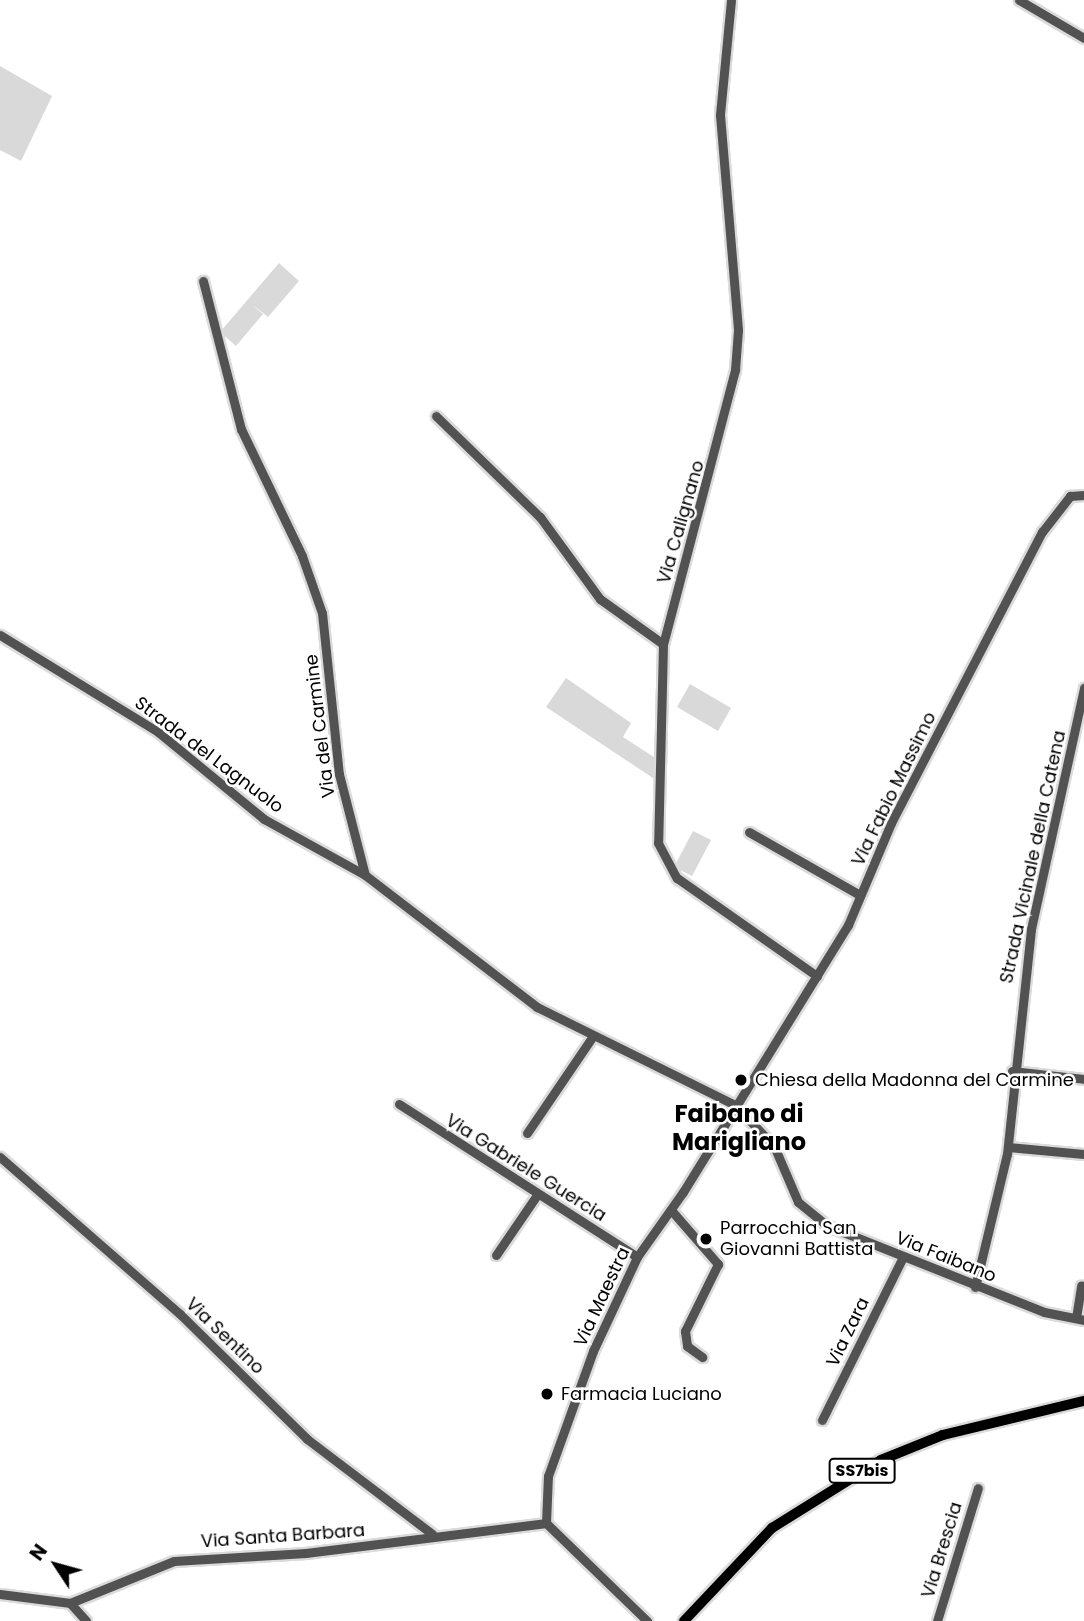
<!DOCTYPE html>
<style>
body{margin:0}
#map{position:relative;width:1084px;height:1621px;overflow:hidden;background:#fff;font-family:Poppins,sans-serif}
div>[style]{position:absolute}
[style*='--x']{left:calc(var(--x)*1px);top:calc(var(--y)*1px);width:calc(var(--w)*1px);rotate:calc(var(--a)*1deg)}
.green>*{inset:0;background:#d9d9d9}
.roads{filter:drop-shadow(2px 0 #dbdbdb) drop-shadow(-2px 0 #dbdbdb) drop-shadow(0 2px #dbdbdb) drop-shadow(0 -2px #dbdbdb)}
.minor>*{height:9px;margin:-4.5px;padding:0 4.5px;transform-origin:4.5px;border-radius:4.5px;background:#525252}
.major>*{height:10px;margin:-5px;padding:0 5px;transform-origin:5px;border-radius:5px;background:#000}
.dots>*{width:19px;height:19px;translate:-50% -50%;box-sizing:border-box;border:4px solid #fff;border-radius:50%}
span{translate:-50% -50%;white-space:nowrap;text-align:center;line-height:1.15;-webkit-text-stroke:5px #fff;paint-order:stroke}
.shield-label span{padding:2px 5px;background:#fff;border:2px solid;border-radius:5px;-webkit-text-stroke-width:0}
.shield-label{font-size:16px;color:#000;font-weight:700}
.street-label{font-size:18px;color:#000}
.poi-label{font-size:18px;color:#000}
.left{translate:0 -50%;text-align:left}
.district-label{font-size:24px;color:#000;font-weight:700}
.north{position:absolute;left:21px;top:1530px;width:70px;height:70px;-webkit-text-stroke:5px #fff;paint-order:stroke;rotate:306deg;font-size:19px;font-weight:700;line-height:28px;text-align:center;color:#000}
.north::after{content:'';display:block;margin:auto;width:24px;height:32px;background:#000;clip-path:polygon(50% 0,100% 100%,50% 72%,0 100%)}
</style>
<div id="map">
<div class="green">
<div style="clip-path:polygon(0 66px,52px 96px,21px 161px,0 150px)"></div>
<div style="clip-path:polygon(279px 263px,299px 281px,268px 317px,253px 305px,263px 314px,236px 346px,220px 332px)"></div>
<div style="clip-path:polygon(566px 678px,631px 723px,623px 737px,660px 761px,659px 782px,546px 707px)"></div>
<div style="clip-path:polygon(690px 684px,731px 708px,718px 731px,677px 707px)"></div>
<div style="clip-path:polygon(693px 831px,711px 840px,692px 876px,674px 867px)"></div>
</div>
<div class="roads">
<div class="minor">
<div style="--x:731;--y:0;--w:116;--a:95.5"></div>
<div style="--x:720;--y:115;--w:216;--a:85.2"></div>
<div style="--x:738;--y:330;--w:40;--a:94.3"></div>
<div style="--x:735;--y:370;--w:284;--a:104.7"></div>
<div style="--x:663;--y:645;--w:198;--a:91.4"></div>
<div style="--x:658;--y:843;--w:40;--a:62"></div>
<div style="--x:677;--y:878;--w:171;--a:35"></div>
<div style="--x:1019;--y:0;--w:75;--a:30.3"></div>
<div style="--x:203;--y:281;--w:153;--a:75.6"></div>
<div style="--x:241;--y:429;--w:141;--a:64.3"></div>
<div style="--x:302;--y:556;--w:60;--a:70.7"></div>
<div style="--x:322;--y:613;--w:162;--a:84"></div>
<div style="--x:339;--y:774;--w:104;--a:75.6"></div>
<div style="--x:365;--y:875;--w:217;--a:37.5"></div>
<div style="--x:537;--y:1007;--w:221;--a:26.3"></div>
<div style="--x:735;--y:1105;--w:57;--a:46.4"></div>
<div style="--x:774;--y:1146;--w:61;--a:66.8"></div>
<div style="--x:798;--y:1202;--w:38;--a:39"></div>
<div style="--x:828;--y:1226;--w:232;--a:21.7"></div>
<div style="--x:1044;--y:1312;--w:41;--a:11.3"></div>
<div style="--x:436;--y:416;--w:145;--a:44.2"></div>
<div style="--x:540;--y:517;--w:102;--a:53.8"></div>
<div style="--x:600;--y:599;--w:77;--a:35.5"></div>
<div style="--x:0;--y:635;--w:185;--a:31.5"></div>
<div style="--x:158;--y:732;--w:137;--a:39.4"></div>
<div style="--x:264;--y:819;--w:115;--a:29"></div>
<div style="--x:749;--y:832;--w:128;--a:29.6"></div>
<div style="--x:1012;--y:1071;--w:72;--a:6.3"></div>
<div style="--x:399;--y:1104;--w:283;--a:32.7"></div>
<div style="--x:527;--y:1133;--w:117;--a:-55.8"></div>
<div style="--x:1008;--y:1147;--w:76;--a:5.3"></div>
<div style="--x:0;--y:1157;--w:239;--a:41.1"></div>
<div style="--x:180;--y:1314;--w:178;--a:44.5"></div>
<div style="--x:307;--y:1439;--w:157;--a:37.2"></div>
<div style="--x:671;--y:1210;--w:72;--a:49"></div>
<div style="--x:718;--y:1264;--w:75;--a:116.2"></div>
<div style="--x:685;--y:1331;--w:15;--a:82"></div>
<div style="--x:687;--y:1346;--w:19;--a:36"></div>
<div style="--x:496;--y:1255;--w:73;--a:-55.7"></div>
<div style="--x:975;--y:1287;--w:137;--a:-76.5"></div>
<div style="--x:1007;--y:1154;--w:226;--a:-83.9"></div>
<div style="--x:1031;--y:929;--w:247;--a:-77.6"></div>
<div style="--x:1076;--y:1318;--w:33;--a:-81"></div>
<div style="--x:822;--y:1420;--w:182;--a:-63.6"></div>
<div style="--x:546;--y:1523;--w:47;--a:-87.6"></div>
<div style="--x:548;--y:1476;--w:133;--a:-70.2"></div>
<div style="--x:593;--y:1351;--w:104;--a:-64.9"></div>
<div style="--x:637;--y:1257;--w:80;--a:-54.7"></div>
<div style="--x:683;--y:1192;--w:314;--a:-58.3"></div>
<div style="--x:848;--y:925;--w:111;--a:-67.1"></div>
<div style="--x:891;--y:823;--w:328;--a:-62.6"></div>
<div style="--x:1042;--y:532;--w:46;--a:-52.1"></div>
<div style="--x:1070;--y:496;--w:14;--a:-4"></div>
<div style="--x:546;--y:1523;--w:141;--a:44.1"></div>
<div style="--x:0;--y:1594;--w:71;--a:7.3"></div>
<div style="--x:70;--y:1603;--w:24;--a:48"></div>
<div style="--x:70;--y:1603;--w:112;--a:-22"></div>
<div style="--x:174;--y:1561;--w:132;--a:-3.5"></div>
<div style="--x:306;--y:1553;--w:242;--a:-7.1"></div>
<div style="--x:937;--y:1621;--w:139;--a:-72.9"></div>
</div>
<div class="major">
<div style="--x:684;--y:1621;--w:128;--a:-46.6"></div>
<div style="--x:772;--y:1528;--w:128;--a:-32"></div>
<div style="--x:881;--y:1460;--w:67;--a:-22"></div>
<div style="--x:943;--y:1435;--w:145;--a:-13.6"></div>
</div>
</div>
<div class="dots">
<div style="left:741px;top:1080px;background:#000"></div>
<div style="left:706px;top:1239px;background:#000"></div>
<div style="left:547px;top:1394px;background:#000"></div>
</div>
<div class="shield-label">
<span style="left:862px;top:1471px">SS7bis</span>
</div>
<div class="street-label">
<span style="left:681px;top:522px;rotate:-74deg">Via Calignano</span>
<span style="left:320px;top:726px;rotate:-97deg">Via del Carmine</span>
<span style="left:209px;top:755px;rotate:37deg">Strada del Lagnuolo</span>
<span style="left:894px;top:789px;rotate:-64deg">Via Fabio Massimo</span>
<span style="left:1033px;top:857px;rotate:-78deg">Strada Vicinale della Catena</span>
<span style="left:526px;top:1168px;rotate:32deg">Via Gabriele Guercia</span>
<span style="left:946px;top:1257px;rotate:22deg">Via Faibano</span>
<span style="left:602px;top:1297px;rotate:-65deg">Via Maestra</span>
<span style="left:848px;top:1332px;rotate:-64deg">Via Zara</span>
<span style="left:225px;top:1336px;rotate:44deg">Via Sentino</span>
<span style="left:283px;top:1536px;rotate:-4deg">Via Santa Barbara</span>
<span style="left:942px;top:1550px;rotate:-73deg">Via Brescia</span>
</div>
<div class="poi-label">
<span class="left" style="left:755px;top:1080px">Chiesa della Madonna del Carmine</span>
<span class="left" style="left:720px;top:1239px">Parrocchia San<br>Giovanni Battista</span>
<span class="left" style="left:561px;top:1394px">Farmacia Luciano</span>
</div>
<div class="district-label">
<span style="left:739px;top:1128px">Faibano di<br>Marigliano</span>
</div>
<div class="north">N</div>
</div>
